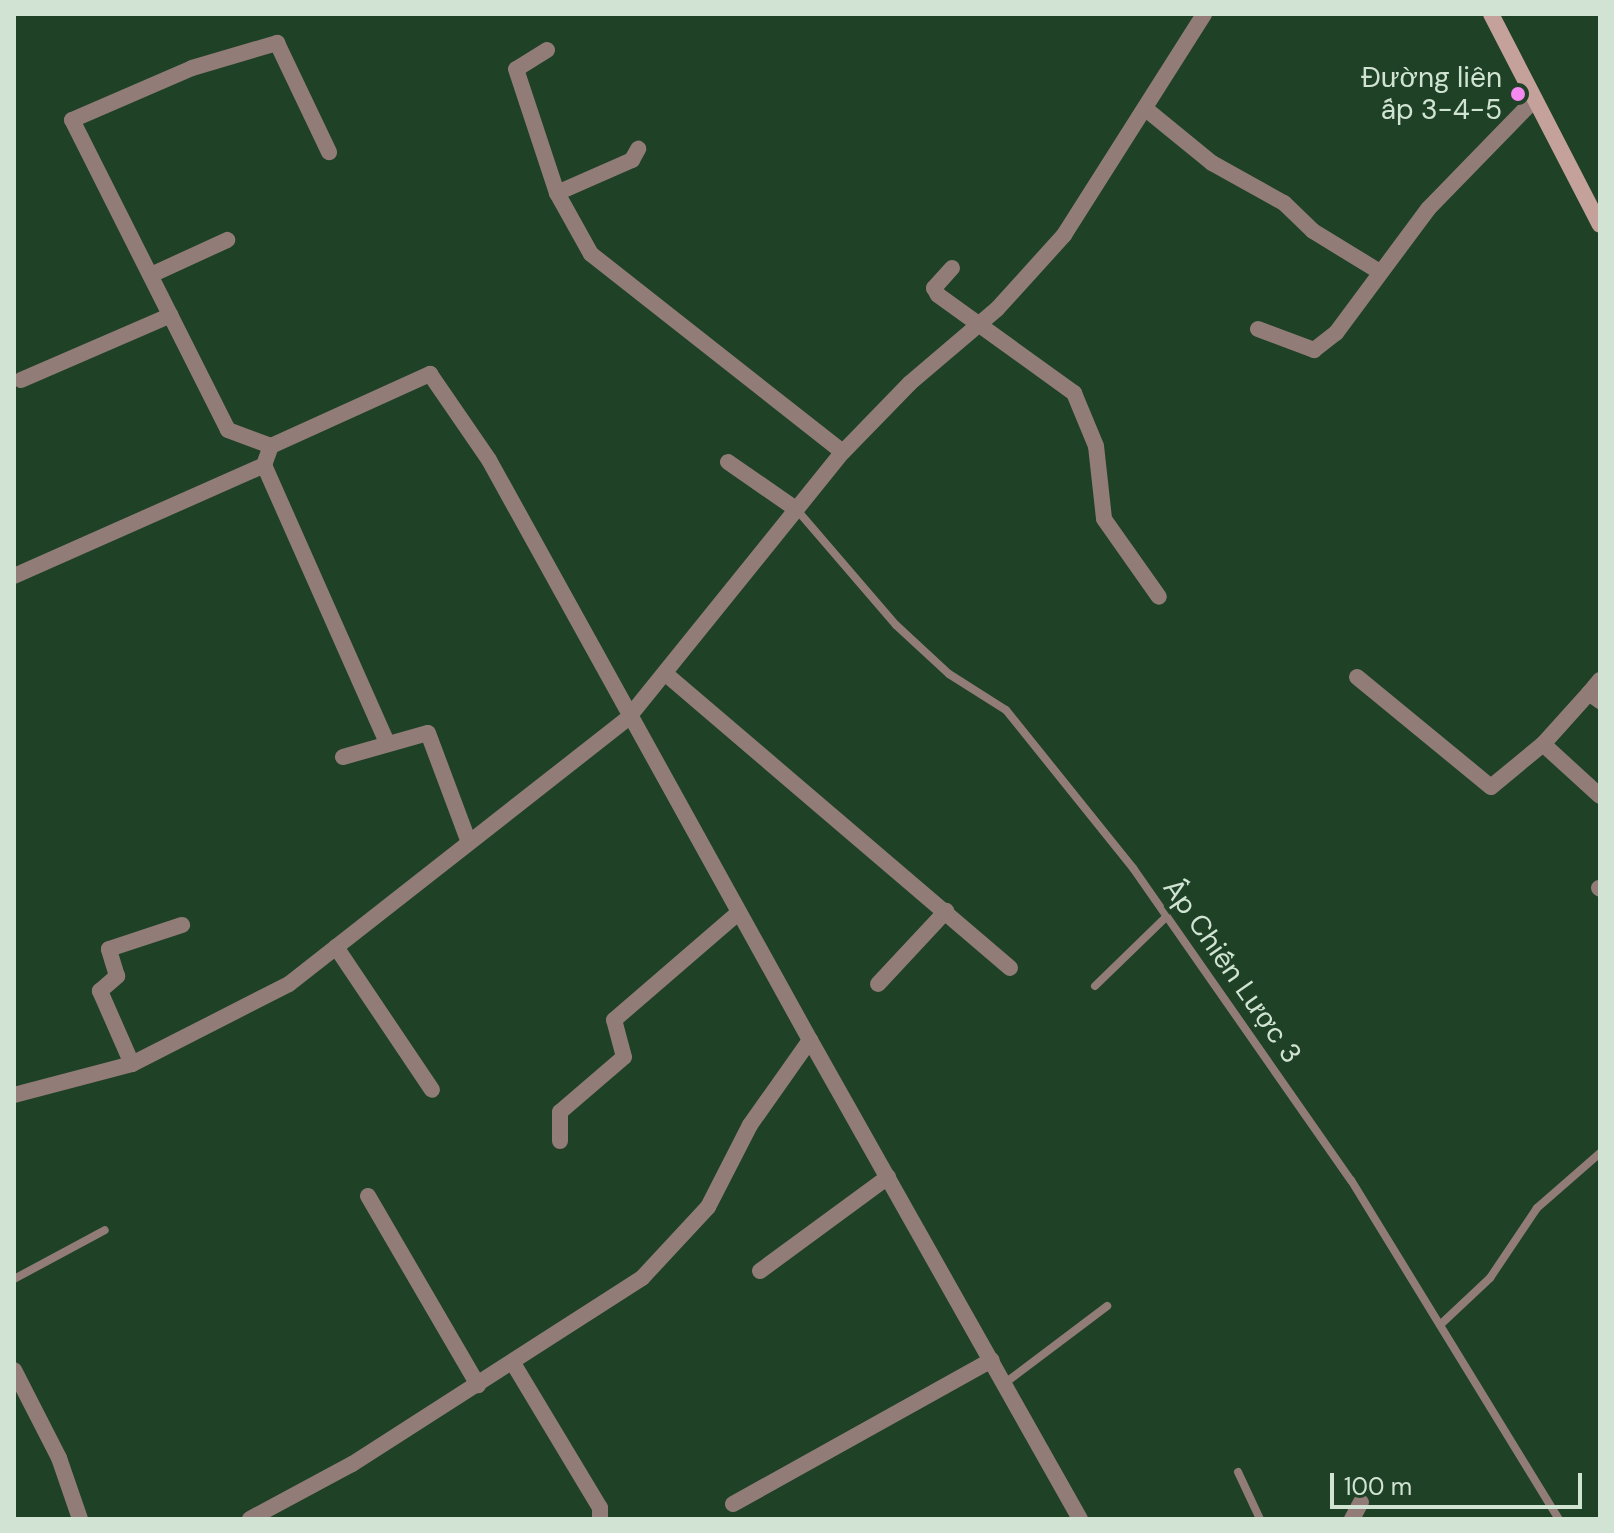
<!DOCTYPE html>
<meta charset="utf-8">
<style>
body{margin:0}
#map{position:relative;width:1614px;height:1533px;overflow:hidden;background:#1f4126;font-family:"DM Sans",sans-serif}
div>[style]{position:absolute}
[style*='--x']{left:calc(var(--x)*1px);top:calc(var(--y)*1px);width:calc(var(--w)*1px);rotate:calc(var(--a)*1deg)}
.service>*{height:8px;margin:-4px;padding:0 4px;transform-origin:4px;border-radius:4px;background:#927c78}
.minor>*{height:16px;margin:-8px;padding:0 8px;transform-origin:8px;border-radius:8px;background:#927c78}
.secondary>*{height:16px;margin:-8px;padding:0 8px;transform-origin:8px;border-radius:8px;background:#c5a19c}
.dots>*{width:22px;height:22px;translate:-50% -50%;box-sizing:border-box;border:4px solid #1f4126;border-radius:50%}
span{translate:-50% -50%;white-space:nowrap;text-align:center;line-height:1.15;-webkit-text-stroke:8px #1f4126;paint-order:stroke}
.poi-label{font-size:28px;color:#d1e4d3}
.right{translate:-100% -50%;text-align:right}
.street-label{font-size:28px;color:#d1e4d3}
.frame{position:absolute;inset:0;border:16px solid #d1e4d3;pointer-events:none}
.scale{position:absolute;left:1330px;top:1473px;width:252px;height:36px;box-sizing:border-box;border:4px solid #d1e4d3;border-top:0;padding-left:10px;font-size:24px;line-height:28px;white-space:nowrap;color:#d1e4d3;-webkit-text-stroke:6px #1f4126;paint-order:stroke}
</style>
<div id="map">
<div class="service">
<div style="--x:797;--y:510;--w:152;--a:49.3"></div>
<div style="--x:896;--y:625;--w:72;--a:42.8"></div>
<div style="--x:949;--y:674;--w:67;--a:32.3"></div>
<div style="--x:1006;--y:710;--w:203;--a:51.2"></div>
<div style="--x:1133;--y:868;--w:381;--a:55.1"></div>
<div style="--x:1351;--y:1180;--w:398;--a:58.5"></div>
<div style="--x:1095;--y:986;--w:100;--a:-44.2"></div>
<div style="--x:14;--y:1279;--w:103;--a:-28.3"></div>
<div style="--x:1440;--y:1325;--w:69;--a:-43.2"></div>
<div style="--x:1490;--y:1278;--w:84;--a:-56.1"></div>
<div style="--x:1537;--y:1208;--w:84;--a:-41.1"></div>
<div style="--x:1005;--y:1383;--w:128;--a:-37"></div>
<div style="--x:1238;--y:1472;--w:52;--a:64.9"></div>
</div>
<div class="minor">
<div style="--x:547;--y:50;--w:36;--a:148"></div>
<div style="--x:516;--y:69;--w:131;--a:71.7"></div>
<div style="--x:557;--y:193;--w:70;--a:60.9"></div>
<div style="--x:591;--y:254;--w:320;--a:38.2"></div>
<div style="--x:1147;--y:110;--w:84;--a:39.2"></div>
<div style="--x:1212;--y:163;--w:82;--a:29.1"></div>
<div style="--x:1284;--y:203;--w:40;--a:44"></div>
<div style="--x:1313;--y:231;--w:79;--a:31.5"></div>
<div style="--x:557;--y:193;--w:82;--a:-23.7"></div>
<div style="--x:632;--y:160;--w:13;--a:-61"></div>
<div style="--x:952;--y:268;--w:27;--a:132"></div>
<div style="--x:934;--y:288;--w:8;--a:60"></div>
<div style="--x:938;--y:295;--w:168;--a:35.8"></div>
<div style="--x:1074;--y:393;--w:57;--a:67.5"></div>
<div style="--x:1096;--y:446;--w:73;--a:83.7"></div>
<div style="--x:1104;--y:519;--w:95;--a:54.8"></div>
<div style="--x:151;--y:275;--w:84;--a:-24.7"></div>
<div style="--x:1258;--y:329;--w:60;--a:20.6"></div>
<div style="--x:1314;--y:350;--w:28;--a:-38"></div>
<div style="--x:1336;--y:333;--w:154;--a:-53.4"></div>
<div style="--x:1428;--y:209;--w:153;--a:-45.8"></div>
<div style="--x:21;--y:380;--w:163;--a:-23.4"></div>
<div style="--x:271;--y:446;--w:46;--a:-159.6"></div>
<div style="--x:228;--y:430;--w:347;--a:-116.7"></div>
<div style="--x:72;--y:120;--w:131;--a:-23.4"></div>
<div style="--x:192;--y:68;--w:89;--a:-16.4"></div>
<div style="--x:277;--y:43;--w:121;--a:64.5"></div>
<div style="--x:728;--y:462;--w:83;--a:34.7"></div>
<div style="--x:264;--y:465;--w:303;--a:66.1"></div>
<div style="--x:14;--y:576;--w:274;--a:-23.9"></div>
<div style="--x:264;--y:465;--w:20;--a:-70"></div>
<div style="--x:271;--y:446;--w:175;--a:-24.4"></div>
<div style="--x:430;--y:374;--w:104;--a:55.5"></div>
<div style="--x:489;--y:460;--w:663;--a:61.04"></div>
<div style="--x:810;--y:1040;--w:104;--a:125.2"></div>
<div style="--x:750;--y:1125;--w:92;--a:117.1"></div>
<div style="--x:708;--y:1207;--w:97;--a:132.9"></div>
<div style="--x:642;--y:1278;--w:345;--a:147.3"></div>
<div style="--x:352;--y:1464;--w:116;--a:151.7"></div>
<div style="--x:667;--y:675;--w:451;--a:40.5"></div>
<div style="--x:1357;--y:677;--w:173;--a:39.4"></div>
<div style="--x:1491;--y:787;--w:67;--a:-39.6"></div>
<div style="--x:1600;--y:680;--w:17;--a:130"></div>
<div style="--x:1589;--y:693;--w:14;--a:36"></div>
<div style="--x:1589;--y:693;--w:69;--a:132"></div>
<div style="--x:1543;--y:744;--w:77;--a:42.4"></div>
<div style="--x:343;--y:757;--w:88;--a:-15.8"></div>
<div style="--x:428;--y:733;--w:114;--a:69.5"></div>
<div style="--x:1599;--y:888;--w:1;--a:45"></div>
<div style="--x:336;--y:947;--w:172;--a:56.1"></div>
<div style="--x:878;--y:984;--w:100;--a:-47"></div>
<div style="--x:810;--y:1040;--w:550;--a:60.59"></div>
<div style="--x:132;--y:1064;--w:80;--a:-113.7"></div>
<div style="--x:100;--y:991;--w:23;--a:-41"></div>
<div style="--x:117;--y:976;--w:28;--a:-107"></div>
<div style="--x:109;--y:949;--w:77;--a:-18.2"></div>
<div style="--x:14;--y:1095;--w:122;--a:-14.7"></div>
<div style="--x:132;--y:1064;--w:176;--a:-27"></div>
<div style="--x:289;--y:984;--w:431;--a:-38.1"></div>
<div style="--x:628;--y:718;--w:342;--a:-51.1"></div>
<div style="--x:843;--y:452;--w:96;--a:-45.8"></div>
<div style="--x:910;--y:383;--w:114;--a:-40.4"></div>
<div style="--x:997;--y:309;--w:100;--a:-47.8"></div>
<div style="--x:1064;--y:235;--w:262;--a:-57.6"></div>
<div style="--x:560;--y:1141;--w:29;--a:-90"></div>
<div style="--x:560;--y:1112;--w:84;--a:-40.7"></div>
<div style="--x:624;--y:1057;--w:38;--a:-105"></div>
<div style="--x:614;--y:1020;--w:165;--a:-40.8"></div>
<div style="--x:368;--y:1196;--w:219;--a:59.8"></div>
<div style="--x:760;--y:1271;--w:159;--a:-36.3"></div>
<div style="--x:513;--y:1363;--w:169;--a:59"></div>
<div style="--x:600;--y:1508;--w:11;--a:90"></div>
<div style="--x:14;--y:1370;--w:99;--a:62.9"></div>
<div style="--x:59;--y:1458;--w:65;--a:71"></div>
<div style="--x:733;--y:1504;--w:296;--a:-29.1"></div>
<div style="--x:1352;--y:1519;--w:19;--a:-62"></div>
</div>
<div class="secondary">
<div style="--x:1491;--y:14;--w:237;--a:62.7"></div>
</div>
<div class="dots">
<div style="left:1518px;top:94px;background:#f489f0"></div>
</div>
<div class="poi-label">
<span class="right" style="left:1502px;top:94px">Đường liên<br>ấp 3-4-5</span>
</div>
<div class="street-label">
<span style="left:1232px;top:971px;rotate:55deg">Ấp Chiến Lược 3</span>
</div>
<div class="frame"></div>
<div class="scale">100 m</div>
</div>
